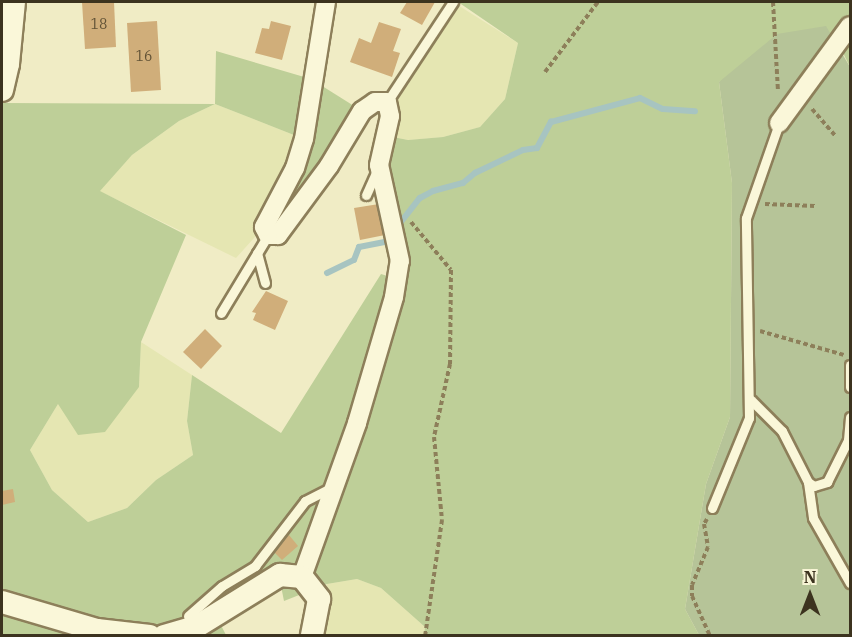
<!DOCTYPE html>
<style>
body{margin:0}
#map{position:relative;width:852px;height:637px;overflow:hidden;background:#f0ecc5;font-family:"IBM Plex Serif",serif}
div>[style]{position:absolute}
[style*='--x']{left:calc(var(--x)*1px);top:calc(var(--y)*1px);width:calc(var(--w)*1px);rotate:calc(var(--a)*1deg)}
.farmland>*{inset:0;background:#e5e6b2}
.green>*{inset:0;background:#becf98}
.cemetery>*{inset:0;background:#b6c498}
.stream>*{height:6px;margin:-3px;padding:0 3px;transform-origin:3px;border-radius:3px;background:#a7c4c1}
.building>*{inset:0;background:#d0ae7a}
.path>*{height:4px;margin-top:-2px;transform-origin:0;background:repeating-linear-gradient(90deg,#8d7f5a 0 4.5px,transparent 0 7.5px)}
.roads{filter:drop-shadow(2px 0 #8d7f5a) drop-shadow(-2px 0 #8d7f5a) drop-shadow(0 2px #8d7f5a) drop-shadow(0 -2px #8d7f5a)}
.service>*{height:9px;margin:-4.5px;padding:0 4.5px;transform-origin:4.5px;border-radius:4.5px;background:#faf7d9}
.minor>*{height:18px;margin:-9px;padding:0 9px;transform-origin:9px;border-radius:9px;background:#faf7d9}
.tertiary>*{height:22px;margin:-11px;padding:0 11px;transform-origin:11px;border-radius:11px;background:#faf7d9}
span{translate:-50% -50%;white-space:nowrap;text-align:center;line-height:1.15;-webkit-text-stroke:4.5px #f7f4d5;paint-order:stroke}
.number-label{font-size:14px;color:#615236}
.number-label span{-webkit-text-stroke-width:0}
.frame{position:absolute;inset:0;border:3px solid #3c331f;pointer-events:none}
.north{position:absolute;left:780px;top:565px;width:60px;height:60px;-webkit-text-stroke:4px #f7f4d5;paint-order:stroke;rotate:0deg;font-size:16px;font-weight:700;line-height:24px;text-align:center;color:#3c331f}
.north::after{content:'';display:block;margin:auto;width:21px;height:27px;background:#3c331f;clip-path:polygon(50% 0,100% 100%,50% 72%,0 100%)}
</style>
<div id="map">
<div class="farmland">
<div style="clip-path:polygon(453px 2px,518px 43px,505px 99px,480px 127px,443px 137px,408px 140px,383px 135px,387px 102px)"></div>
<div style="clip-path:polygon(215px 104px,304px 139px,264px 227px,236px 258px,99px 191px,132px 155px,179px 121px)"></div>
<div style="clip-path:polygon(141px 342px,192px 375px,187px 421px,193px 455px,156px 480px,127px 508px,88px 522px,52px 490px,30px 450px,58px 404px,139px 387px)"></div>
<div style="clip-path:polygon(357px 579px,381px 588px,425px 627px,424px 635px,318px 636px,327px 584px)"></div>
</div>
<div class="green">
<div style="clip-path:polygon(458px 2px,850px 2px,850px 67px,836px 39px,719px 82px,732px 183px,730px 417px,706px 484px,685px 609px,699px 635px,424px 635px,425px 627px,381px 588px,357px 579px,327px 584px,284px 601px,281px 586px,301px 577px,261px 572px,246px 573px,207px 598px,226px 635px,2px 635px,2px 103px,215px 104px,216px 51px,311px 79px,362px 111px,268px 235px,304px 139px,215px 104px,179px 121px,132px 155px,100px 191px,186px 235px,141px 342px,139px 387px,105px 432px,78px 435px,58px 404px,30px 450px,52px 490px,88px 522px,127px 508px,156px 480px,193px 455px,187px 421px,192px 375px,281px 433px,381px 274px,397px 279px,383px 135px,408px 140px,443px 137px,480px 127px,505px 99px,518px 43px)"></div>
</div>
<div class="cemetery">
<div style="clip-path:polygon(826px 26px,850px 67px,850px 635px,699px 635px,685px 609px,706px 484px,730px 417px,732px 183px,719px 82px,777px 34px)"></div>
</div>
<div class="stream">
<div style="--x:397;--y:227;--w:37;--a:-52"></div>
<div style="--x:420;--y:198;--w:15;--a:-28"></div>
<div style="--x:433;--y:191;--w:31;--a:-15"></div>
<div style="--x:463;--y:183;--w:16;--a:-40"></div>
<div style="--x:475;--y:173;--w:53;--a:-25.6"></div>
<div style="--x:523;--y:150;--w:14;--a:-8"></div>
<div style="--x:537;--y:148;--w:30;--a:-62"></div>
<div style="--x:551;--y:122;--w:92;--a:-15.1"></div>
<div style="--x:640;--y:98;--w:25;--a:26"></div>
<div style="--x:663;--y:109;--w:32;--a:4"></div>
<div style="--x:327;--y:273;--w:30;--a:-26"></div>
<div style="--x:354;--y:260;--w:14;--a:-69"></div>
<div style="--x:359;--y:247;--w:26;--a:-11"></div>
<div style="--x:385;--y:242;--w:9;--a:-49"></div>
</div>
<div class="building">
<div style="clip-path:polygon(82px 2px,114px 2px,116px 47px,85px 49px)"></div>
<div style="clip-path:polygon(407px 2px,435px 2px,422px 25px,400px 13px)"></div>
<div style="clip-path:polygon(157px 21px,161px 90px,131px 92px,127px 23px)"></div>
<div style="clip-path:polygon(271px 21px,291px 26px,282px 60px,255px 53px,262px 28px,269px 29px)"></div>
<div style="clip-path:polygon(379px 22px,401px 29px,393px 51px,400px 53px,392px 77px,350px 62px,359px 38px,371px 43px)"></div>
<div style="clip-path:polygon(379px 204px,385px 235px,360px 240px,354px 208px)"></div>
<div style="clip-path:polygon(266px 291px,288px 301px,275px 330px,253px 320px,256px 313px,252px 312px)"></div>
<div style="clip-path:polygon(205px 329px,222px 346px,201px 369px,183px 352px)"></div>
<div style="clip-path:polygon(13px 489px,15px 502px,2px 505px,2px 491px)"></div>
<div style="clip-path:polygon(289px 535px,298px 546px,282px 560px,272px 550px)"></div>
</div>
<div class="path">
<div style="--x:773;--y:2;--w:90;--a:86.8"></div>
<div style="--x:545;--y:72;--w:88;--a:-52.9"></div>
<div style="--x:812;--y:109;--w:35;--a:49"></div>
<div style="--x:765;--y:204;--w:50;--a:2.3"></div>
<div style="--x:411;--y:222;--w:62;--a:50.2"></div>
<div style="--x:451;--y:270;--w:94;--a:90.6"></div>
<div style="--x:450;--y:364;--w:75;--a:102.4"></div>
<div style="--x:434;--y:437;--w:83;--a:84.5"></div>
<div style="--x:442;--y:520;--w:117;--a:98.3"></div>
<div style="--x:760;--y:331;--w:87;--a:15.9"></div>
<div style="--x:707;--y:519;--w:6;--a:121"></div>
<div style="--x:704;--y:524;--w:23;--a:80"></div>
<div style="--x:708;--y:547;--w:41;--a:112.8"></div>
<div style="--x:692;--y:585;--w:11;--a:90"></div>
<div style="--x:692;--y:596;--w:44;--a:65.8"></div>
</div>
<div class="roads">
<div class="service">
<div style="--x:387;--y:102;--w:120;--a:-56.6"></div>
<div style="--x:366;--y:195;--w:27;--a:-66"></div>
<div style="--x:257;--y:253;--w:31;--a:75"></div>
<div style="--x:221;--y:313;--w:91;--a:-58.9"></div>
<div style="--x:850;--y:365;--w:22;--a:90"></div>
<div style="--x:751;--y:400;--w:44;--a:45"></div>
<div style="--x:782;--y:431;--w:57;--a:63"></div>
<div style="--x:808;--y:482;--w:7;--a:34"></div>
<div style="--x:814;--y:486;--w:14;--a:-17"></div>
<div style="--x:827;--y:482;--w:47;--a:-63.4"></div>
<div style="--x:848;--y:440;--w:23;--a:-85"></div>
<div style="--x:808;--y:482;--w:36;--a:82"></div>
<div style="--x:813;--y:518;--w:75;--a:60.4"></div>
<div style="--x:712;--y:508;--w:97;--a:-67.7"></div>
<div style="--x:749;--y:418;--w:200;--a:-90.9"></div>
<div style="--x:746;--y:218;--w:101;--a:-70.8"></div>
<div style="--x:188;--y:616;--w:45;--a:-41.4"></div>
<div style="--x:222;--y:586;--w:39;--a:-31"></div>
<div style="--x:255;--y:566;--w:82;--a:-52.4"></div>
<div style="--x:305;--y:501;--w:33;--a:-27"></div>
</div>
<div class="minor">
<div style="--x:779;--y:123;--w:120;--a:-53.8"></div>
<div style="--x:302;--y:577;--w:164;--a:-70.3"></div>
<div style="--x:357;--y:423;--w:131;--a:-73.6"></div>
<div style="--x:394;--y:297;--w:36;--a:-81"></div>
<div style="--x:400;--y:261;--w:98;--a:-102.3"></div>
<div style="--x:379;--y:165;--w:50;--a:-77.3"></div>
<div style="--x:390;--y:116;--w:14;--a:-102"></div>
<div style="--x:387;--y:102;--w:12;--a:180"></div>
<div style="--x:375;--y:102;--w:16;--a:145"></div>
<div style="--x:362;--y:111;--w:64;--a:121"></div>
<div style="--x:329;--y:166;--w:86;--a:126.5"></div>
<div style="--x:278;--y:235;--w:10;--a:180"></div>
<div style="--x:268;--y:235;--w:9;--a:-117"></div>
<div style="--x:264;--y:227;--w:67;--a:-62.3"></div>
<div style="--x:295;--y:168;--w:30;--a:-73"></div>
<div style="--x:304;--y:139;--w:139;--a:-80.9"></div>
</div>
<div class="tertiary">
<div style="--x:2;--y:90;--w:27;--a:-77"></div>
<div style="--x:8;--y:64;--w:62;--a:-84.5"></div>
<div style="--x:2;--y:602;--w:99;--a:16.4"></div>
<div style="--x:97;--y:630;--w:53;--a:6.5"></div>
<div style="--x:164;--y:636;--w:33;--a:-16"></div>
<div style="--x:196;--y:627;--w:99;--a:-31.8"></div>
<div style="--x:280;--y:575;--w:22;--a:5"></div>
<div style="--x:302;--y:577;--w:28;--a:52"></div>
<div style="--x:319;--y:599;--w:38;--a:101"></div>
</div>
</div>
<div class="number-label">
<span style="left:99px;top:24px">18</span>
<span style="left:144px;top:56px">16</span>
</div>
<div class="frame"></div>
<div class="north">N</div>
</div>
